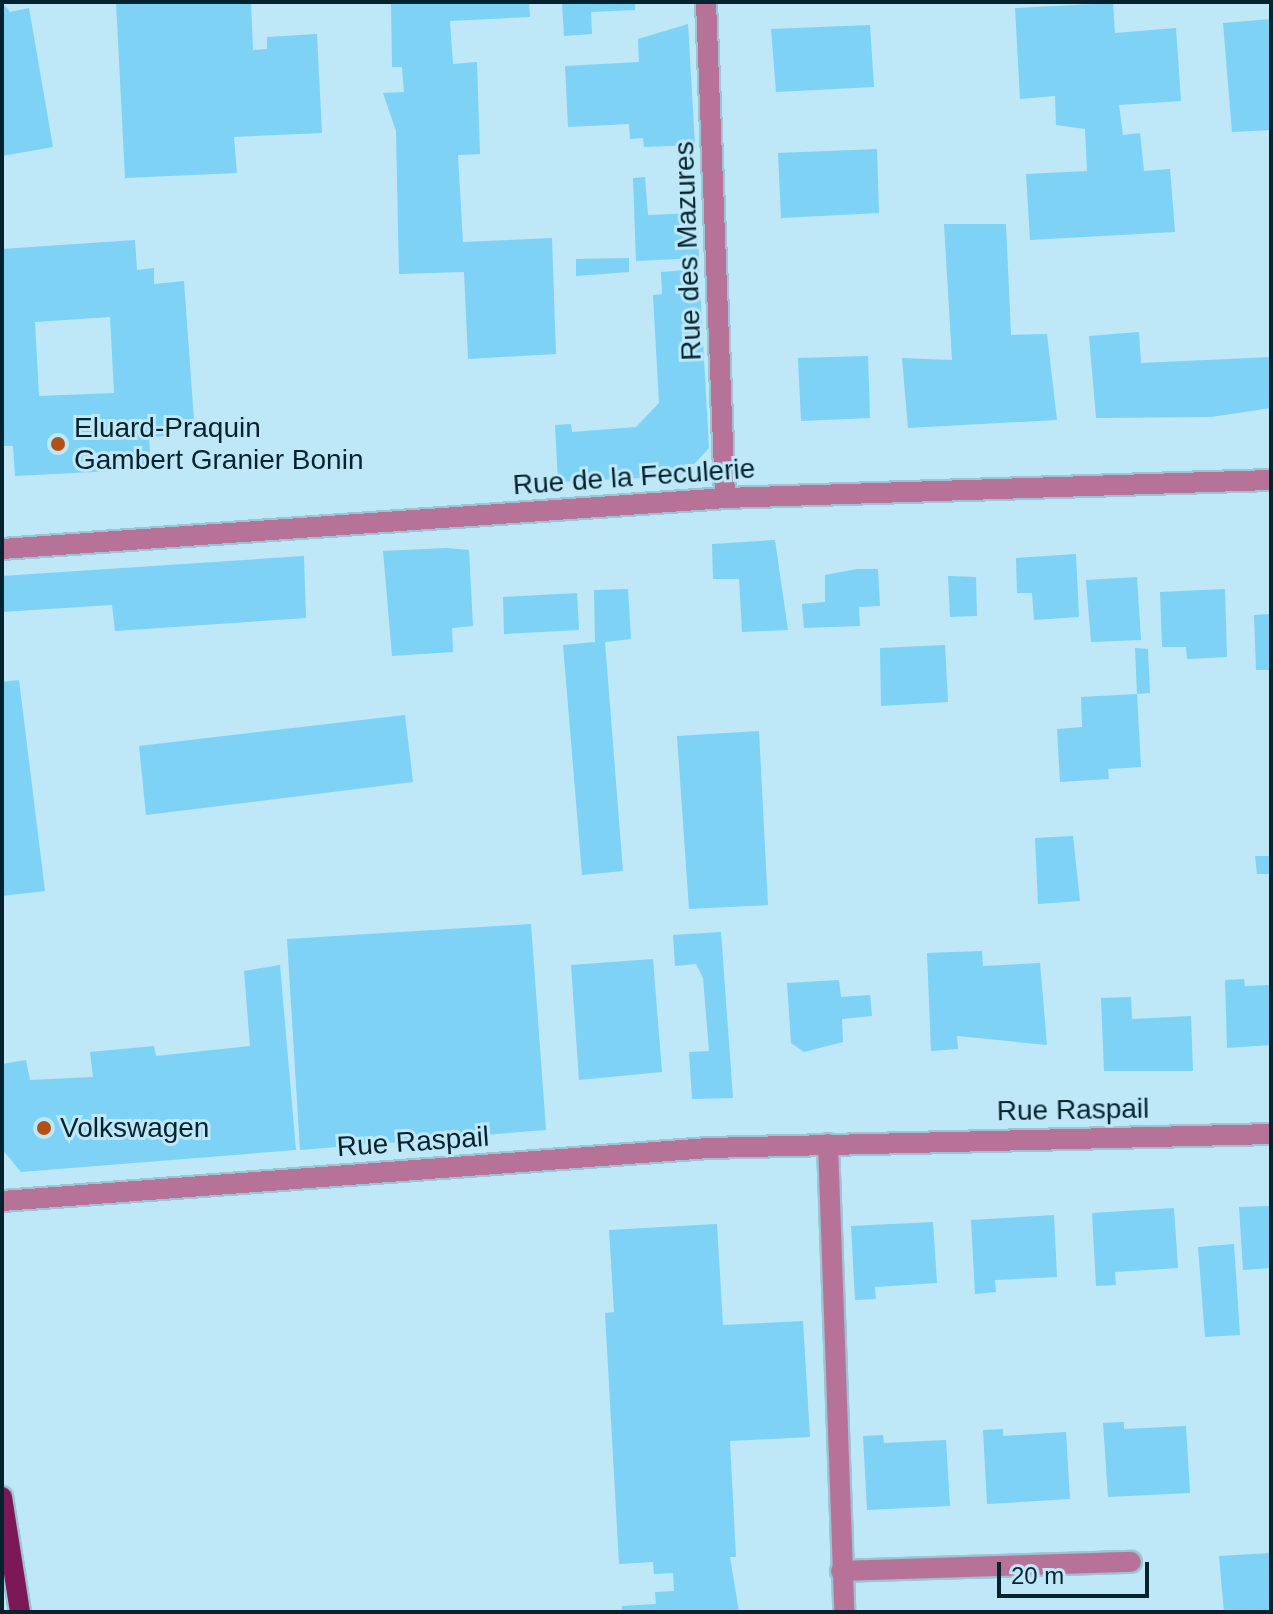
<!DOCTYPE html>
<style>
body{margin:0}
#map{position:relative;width:1273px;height:1614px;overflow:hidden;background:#bee7f8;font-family:Helvetica,sans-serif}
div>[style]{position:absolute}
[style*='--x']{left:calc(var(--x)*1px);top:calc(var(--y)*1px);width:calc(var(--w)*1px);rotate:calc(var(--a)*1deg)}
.building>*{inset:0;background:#7dd2f5}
.roads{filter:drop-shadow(2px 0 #9dc4d4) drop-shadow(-2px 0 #9dc4d4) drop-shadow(0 2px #9dc4d4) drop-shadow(0 -2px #9dc4d4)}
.service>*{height:20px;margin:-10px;padding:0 10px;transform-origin:10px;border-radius:10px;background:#b77298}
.minor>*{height:20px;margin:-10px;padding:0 10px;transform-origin:10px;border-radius:10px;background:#b77298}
.primary>*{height:20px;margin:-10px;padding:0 10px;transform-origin:10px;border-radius:10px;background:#7c1758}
.dots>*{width:22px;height:22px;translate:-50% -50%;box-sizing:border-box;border:4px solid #bee7f8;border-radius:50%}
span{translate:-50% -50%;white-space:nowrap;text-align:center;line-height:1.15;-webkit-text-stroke:6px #bee7f8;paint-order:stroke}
.street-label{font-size:28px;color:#05232e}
.poi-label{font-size:28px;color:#05232e}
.left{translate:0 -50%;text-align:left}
.frame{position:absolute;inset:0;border:4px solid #05232e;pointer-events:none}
.scale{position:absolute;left:997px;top:1562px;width:152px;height:36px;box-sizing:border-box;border:4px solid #05232e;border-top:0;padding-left:10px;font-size:24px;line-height:28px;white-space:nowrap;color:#05232e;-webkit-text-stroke:6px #bee7f8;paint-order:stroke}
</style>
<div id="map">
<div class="building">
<div style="clip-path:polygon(2px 2px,10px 12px,29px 8px,53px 147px,2px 156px)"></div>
<div style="clip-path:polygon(116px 2px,251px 2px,253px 50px,267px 49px,267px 37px,317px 34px,322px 133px,234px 137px,237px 173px,125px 178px)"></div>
<div style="clip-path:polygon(391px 2px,529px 2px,530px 17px,450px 21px,453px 64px,477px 62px,480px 154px,458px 155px,463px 242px,552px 238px,556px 354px,468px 359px,464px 272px,399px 274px,396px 131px,383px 93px,404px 92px,402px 67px,392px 67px)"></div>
<div style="clip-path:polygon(562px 2px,635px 2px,635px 10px,591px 12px,592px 34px,564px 36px)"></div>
<div style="clip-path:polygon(1113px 3px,1115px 33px,1176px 28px,1181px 101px,1119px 105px,1123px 135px,1140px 133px,1144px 171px,1170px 169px,1175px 232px,1030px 240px,1026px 174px,1087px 171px,1085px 129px,1056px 125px,1055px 96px,1020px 99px,1015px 8px)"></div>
<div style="clip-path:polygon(1271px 19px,1271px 130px,1232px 132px,1223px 23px)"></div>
<div style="clip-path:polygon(688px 24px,695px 145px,644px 147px,643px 138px,630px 139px,629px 124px,568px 127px,565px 66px,639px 62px,638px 39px)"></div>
<div style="clip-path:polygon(870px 25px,874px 87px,776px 92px,771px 29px)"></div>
<div style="clip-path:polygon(877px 149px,879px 213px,781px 218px,778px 153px)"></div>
<div style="clip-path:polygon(645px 177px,648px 215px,697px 213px,699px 258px,636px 261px,633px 178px)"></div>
<div style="clip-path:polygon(944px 224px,1006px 224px,1011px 335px,1047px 334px,1057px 420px,908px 428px,902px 358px,952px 360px)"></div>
<div style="clip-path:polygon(evenodd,135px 240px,137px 270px,154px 268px,154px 284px,184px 281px,194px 420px,166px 422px,166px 436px,149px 437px,151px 469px,15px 476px,13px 446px,2px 446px,2px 249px,135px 240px,110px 317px,114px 393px,39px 396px,35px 322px,110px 317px)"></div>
<div style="clip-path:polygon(629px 258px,629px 272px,576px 276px,576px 259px)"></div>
<div style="clip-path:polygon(699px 269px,709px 448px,683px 476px,558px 482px,555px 425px,571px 424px,572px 432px,636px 427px,659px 403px,653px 295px,662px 294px,661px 272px)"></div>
<div style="clip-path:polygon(1139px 332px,1141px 363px,1271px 357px,1271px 408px,1211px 417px,1096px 418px,1089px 336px)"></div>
<div style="clip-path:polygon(868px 356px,870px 418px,801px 421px,798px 358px)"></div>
<div style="clip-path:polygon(775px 540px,788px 630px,742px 632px,739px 579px,713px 579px,712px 544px)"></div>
<div style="clip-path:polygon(446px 548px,469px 550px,473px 626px,452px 628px,453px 652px,392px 656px,383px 551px)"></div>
<div style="clip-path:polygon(1076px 554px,1079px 617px,1034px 620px,1032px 593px,1017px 593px,1016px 558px)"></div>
<div style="clip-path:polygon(304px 556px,306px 618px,115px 631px,112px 605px,2px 612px,2px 576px)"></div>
<div style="clip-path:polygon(857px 569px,878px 569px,880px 606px,859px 607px,860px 626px,804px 628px,802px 604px,825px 602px,825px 575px)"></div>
<div style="clip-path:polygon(948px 576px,976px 577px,977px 616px,950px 617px)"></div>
<div style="clip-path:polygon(1137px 577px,1141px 640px,1091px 642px,1086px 580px)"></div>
<div style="clip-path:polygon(628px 589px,631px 639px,605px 642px,623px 871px,582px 875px,563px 645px,595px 642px,594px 590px)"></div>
<div style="clip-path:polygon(1225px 589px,1227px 657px,1187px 659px,1186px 647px,1162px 647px,1160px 592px)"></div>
<div style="clip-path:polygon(577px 593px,579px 630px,504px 634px,503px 597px)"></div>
<div style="clip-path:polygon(1271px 614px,1271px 670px,1256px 670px,1254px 615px)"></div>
<div style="clip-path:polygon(945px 645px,948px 702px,881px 706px,880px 648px)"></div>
<div style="clip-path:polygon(1135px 648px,1148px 649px,1150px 693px,1137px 694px,1141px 767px,1108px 769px,1109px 779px,1060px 782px,1057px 729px,1082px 727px,1081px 697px,1137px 694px)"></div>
<div style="clip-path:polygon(19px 680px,45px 891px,2px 896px,2px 682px)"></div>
<div style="clip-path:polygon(405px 715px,413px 782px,146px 815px,139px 746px)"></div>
<div style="clip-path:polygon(759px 731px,768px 905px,689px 909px,677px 736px)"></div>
<div style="clip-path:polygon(1073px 836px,1080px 901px,1038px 904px,1035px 838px)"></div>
<div style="clip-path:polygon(1255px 856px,1271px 856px,1271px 874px,1257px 874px)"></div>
<div style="clip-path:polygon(531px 924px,546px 1130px,300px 1150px,287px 939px)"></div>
<div style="clip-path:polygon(721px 932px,733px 1098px,692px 1099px,689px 1052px,709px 1051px,703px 978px,696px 964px,675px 966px,673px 935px)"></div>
<div style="clip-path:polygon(982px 951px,983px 966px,1040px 963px,1047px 1045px,957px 1036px,958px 1049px,931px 1051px,927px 953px)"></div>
<div style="clip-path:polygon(653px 959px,662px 1072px,579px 1080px,571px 965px)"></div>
<div style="clip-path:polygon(280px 965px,296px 1150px,21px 1172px,2px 1149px,2px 1064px,26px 1060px,30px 1080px,93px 1077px,90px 1052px,154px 1046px,156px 1056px,250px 1046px,244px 971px)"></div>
<div style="clip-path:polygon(1244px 979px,1245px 986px,1271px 985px,1271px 1045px,1227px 1048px,1225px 980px)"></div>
<div style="clip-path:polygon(839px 980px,841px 997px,870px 995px,872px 1016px,842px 1019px,843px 1042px,804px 1052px,791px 1043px,787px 983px)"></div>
<div style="clip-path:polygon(1131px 997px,1132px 1019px,1191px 1016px,1193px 1071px,1104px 1071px,1101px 998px)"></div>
<div style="clip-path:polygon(1270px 1206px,1271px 1268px,1243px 1270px,1239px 1207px)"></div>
<div style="clip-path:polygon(1174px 1208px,1178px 1268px,1115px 1272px,1116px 1285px,1096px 1286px,1092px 1213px)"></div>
<div style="clip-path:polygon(1054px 1215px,1057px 1277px,995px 1280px,996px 1292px,975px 1294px,971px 1220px)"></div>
<div style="clip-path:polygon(933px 1222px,937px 1283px,875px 1287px,876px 1299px,855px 1300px,851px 1226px)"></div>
<div style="clip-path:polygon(717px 1224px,723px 1325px,803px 1321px,810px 1437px,730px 1441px,736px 1557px,730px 1557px,739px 1612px,622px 1612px,622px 1606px,656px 1604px,655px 1592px,674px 1591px,673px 1573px,654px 1574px,653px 1562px,619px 1564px,605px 1313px,614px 1312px,609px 1230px)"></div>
<div style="clip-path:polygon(1234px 1244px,1240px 1335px,1205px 1337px,1198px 1247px)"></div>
<div style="clip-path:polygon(1124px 1422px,1124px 1429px,1186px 1426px,1190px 1493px,1108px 1497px,1103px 1423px)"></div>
<div style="clip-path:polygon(1003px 1429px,1003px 1436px,1066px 1432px,1070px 1499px,987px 1504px,983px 1430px)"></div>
<div style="clip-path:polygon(883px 1435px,884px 1443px,946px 1440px,950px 1506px,867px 1510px,863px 1436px)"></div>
<div style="clip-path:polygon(1271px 1553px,1271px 1612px,1224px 1612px,1219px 1556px)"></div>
</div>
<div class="roads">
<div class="service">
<div style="--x:841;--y:1571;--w:290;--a:-1.8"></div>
</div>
<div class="minor">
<div style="--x:706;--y:2;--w:496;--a:87.8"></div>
<div style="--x:2;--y:549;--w:725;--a:-4.03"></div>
<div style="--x:725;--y:498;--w:546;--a:-1.89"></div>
<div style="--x:828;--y:1144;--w:468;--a:88"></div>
<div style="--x:2;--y:1201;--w:708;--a:-4.29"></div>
<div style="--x:708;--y:1148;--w:563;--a:-1.42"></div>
</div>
<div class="primary">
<div style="--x:2;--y:1497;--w:116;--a:81.1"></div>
</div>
</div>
<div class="dots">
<div style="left:58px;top:444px;background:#b25015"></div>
<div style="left:44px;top:1128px;background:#b25015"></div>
</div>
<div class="street-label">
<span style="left:688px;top:251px;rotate:-92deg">Rue des Mazures</span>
<span style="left:634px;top:477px;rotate:-4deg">Rue de la Feculerie</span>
<span style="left:1073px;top:1110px;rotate:-1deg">Rue Raspail</span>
<span style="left:413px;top:1142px;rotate:-4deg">Rue Raspail</span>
</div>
<div class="poi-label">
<span class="left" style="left:74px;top:444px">Eluard-Praquin<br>Gambert Granier Bonin</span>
<span class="left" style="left:60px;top:1128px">Volkswagen</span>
</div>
<div class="frame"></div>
<div class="scale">20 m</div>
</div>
